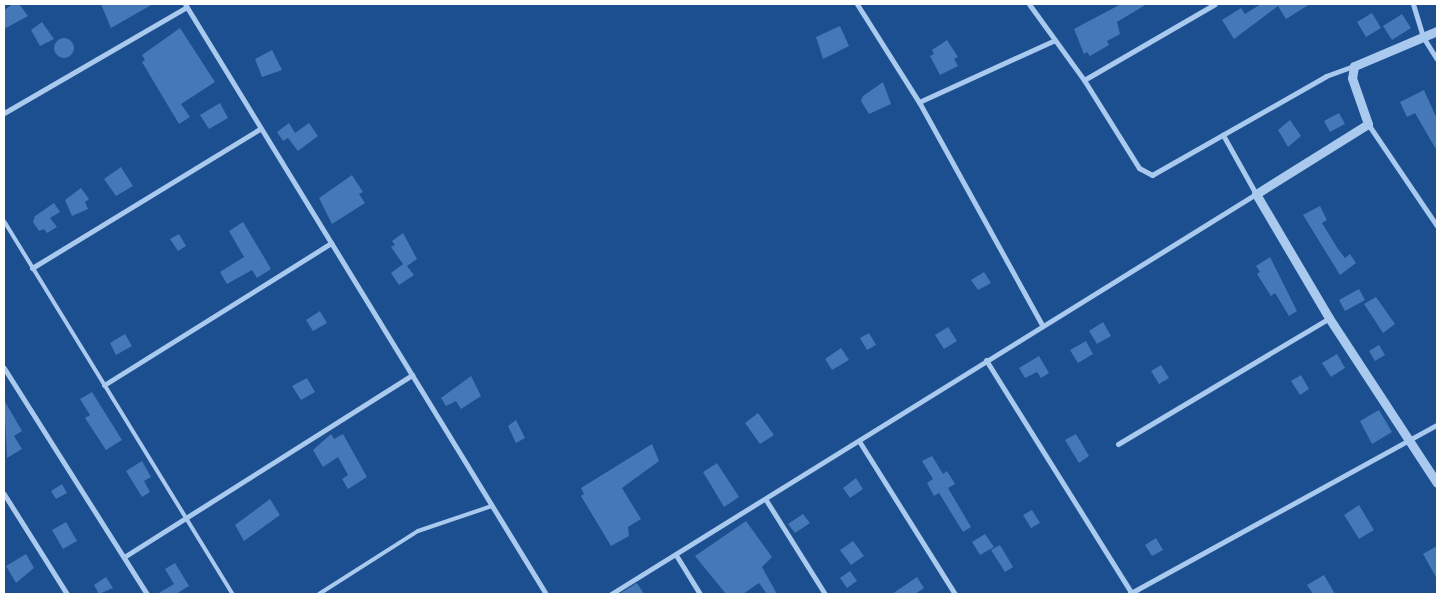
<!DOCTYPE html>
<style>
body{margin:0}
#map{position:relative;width:1441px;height:598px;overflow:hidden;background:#1b4f8f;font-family:"DejaVu Sans",sans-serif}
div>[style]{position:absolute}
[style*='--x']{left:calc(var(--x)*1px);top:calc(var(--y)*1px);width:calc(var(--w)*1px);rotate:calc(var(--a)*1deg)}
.building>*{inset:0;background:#4478b7}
.round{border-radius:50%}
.service>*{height:4px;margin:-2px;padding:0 2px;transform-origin:2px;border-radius:2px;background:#a9c9ee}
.minor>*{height:5px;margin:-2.5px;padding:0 2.5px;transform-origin:2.5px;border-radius:2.5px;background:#a9c9ee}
.tertiary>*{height:9px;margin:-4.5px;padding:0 4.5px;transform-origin:4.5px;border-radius:4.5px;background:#a9c9ee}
span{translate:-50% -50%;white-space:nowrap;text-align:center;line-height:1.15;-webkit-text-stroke:5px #1b4f8f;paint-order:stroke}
.frame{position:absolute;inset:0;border:5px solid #fff;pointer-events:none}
</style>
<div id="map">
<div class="building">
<div style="clip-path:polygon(13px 4px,19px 4px,28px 16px,4px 29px,4px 10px)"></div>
<div style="clip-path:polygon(101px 4px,153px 4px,111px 28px)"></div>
<div style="clip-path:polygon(1121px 4px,1147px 4px,1117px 22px,1120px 34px,1107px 41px,1109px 45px,1090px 56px,1087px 52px,1084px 54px,1074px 29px)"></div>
<div style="clip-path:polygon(1261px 4px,1310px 4px,1286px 19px,1278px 6px,1234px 39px,1222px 20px,1241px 8px,1245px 14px)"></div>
<div style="clip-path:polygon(1372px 13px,1381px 28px,1366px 37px,1357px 22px)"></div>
<div style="clip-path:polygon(1402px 14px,1411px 28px,1392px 40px,1383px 26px)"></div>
<div style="clip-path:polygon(42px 22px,54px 39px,40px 46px,31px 30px)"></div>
<div style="clip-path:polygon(840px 26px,849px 46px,823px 59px,816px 37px)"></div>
<div style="clip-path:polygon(180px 28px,215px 82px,181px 104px,190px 117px,179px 124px,142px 62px,145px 60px,142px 55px)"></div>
<div class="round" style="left:54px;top:38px;width:20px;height:20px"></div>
<div style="clip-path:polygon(947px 40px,958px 57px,954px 59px,958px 66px,940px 75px,930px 56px,934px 54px,932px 50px)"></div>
<div style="clip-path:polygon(272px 50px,282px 70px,262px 77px,255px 59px)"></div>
<div style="clip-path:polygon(883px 82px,891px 104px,869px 114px,861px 101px,863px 96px)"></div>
<div style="clip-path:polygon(1424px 90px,1437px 119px,1437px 151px,1415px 113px,1407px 117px,1400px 102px)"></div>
<div style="clip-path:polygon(220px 103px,228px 118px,209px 129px,200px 115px)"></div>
<div style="clip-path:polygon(1339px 113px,1345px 124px,1330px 132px,1324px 121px)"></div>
<div style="clip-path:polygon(1290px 120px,1301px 136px,1288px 147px,1278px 130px)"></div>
<div style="clip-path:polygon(289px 123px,295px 133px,309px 123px,318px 136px,298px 151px,288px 138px,283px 141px,277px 132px)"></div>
<div style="clip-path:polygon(121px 167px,133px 186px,116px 196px,104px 179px)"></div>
<div style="clip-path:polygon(352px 175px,363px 192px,359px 194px,365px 203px,332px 224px,319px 198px)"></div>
<div style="clip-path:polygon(81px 188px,89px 199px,85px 202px,88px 209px,72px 216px,65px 200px)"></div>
<div style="clip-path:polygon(54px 203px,60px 212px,50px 218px,57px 227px,47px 233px,44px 229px,39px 231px,33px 222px,35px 216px)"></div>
<div style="clip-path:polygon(1320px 206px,1327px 220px,1322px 223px,1338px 249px,1345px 258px,1350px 254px,1356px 263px,1340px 275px,1303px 215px)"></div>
<div style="clip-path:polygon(243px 222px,271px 269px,257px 278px,252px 270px,227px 284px,220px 272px,244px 257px,229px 231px)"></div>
<div style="clip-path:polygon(403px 233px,417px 259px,407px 266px,414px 275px,399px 285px,391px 273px,403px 264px,391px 247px,395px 245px,392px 241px)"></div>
<div style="clip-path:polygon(179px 234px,186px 246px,178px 251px,170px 239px)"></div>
<div style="clip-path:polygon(1270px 257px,1297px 311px,1289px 316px,1275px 293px,1271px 296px,1257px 274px,1260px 272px,1256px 266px)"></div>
<div style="clip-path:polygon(984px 272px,991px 283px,978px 290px,971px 280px)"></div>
<div style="clip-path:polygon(1359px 289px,1365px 300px,1345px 311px,1339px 300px)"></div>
<div style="clip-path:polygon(1376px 297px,1395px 324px,1383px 333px,1364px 304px)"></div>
<div style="clip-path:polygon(320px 311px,327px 323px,313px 331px,306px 320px)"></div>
<div style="clip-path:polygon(1103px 322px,1111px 336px,1097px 344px,1089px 331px)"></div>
<div style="clip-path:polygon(948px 327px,957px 341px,944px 349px,935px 335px)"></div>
<div style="clip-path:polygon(869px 333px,876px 345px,867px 350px,860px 338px)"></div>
<div style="clip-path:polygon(125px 334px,132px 346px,116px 355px,110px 343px)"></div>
<div style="clip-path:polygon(1086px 341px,1093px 354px,1078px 363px,1070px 350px)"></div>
<div style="clip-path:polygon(1379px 345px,1385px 355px,1375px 361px,1369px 351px)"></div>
<div style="clip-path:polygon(841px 348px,849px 360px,832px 370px,825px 359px)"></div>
<div style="clip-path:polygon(1337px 354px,1345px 368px,1331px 377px,1322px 363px)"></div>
<div style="clip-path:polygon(1039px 356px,1049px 373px,1041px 378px,1037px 372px,1025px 378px,1019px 368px)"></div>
<div style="clip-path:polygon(1161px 365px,1169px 378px,1159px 384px,1151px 371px)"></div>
<div style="clip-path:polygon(1301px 375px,1309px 389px,1300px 395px,1291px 381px)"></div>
<div style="clip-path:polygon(471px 376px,481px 396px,461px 409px,456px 401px,446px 406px,441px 398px)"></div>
<div style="clip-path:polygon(307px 378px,315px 392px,301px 400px,292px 386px)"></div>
<div style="clip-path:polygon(92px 392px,122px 440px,106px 450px,85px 418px,90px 415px,80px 399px)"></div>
<div style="clip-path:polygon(4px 400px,22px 431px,14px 436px,22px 449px,7px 458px)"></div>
<div style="clip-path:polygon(1379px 410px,1392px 432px,1372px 444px,1360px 421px)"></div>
<div style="clip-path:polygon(758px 413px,774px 435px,760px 444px,745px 423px)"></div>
<div style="clip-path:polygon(516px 420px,525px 438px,516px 443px,508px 426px)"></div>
<div style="clip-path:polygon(331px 434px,334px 439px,343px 434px,367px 477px,348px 489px,342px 479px,348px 475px,338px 457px,323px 467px,313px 450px)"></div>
<div style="clip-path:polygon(1076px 434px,1089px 456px,1079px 463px,1065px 440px)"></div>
<div style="clip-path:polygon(652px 444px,659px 461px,622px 488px,641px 519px,628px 527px,629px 536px,611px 546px,581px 496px,584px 494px,581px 488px)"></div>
<div style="clip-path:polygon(932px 456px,943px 474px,947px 471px,955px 484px,948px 488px,971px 527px,963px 532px,939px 493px,934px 496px,927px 483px,933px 479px,922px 461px)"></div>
<div style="clip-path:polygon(142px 461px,151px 477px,144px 481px,150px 492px,142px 497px,126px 471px)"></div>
<div style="clip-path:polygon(717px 463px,739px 497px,724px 507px,703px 472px)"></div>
<div style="clip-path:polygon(856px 478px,863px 489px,850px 498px,843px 488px)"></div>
<div style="clip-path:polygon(62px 484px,67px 493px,56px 499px,51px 491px)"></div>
<div style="clip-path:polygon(270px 499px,280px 515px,244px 541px,235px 525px)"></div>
<div style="clip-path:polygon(1359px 505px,1374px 530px,1359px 539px,1344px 515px)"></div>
<div style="clip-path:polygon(1032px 510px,1040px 523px,1031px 528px,1023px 515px)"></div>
<div style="clip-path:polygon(803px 514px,810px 523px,795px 533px,788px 524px)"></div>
<div style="clip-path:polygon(746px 521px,772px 557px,762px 567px,777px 594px,767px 594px,759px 583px,743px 594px,726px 594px,695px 556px)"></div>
<div style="clip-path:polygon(66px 522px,77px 541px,63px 549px,52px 530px)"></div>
<div style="clip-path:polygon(985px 534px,994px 547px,980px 555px,972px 542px)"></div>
<div style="clip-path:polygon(1156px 538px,1163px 550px,1152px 556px,1145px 545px)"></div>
<div style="clip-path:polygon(853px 541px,864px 556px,851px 565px,840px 550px)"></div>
<div style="clip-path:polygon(1000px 545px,1013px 567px,1005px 572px,991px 550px)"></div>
<div style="clip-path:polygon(1437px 546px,1437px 579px,1423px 554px)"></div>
<div style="clip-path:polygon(26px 554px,34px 568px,16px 583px,6px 566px)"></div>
<div style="clip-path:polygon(175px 563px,189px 586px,176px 594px,157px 594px,174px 584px,165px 569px)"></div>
<div style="clip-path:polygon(850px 571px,857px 581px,847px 588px,840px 578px)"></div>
<div style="clip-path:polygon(1324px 575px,1335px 594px,1313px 594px,1307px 585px)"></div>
<div style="clip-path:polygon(106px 577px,113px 588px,99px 594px,94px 585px)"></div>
<div style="clip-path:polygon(917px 577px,924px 588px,915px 594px,892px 594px)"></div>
<div style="clip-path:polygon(637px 583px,644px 594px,619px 594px)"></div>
</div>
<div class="service">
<div style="--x:4;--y:221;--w:438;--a:58.5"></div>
<div style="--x:319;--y:594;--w:117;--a:-32.5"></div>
<div style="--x:418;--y:531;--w:78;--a:-18.7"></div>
</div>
<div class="minor">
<div style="--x:185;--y:4;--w:692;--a:58.54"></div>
<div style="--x:857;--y:4;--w:116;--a:57.7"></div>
<div style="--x:919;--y:102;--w:255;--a:61.1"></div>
<div style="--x:1029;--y:4;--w:94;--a:54.1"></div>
<div style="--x:1084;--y:80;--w:104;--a:58"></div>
<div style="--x:1139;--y:168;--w:15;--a:28"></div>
<div style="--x:1152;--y:175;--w:200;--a:-29.6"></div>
<div style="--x:1326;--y:76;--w:30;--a:-20"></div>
<div style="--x:1413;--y:4;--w:34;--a:73"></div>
<div style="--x:1423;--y:37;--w:26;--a:58"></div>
<div style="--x:1084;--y:80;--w:151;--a:-30.1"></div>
<div style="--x:919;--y:102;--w:149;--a:-24.5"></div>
<div style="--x:4;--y:113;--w:211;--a:-30.1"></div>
<div style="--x:1368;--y:124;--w:123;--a:55.9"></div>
<div style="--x:32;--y:268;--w:268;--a:-31.4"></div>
<div style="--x:986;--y:360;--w:276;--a:58"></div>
<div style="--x:4;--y:368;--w:267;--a:57.7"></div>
<div style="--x:104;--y:385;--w:268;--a:-32"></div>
<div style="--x:859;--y:441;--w:181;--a:57.9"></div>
<div style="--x:1118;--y:444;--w:246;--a:-30.8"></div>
<div style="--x:4;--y:494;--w:118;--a:57.8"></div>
<div style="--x:766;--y:500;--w:111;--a:57.9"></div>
<div style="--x:676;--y:555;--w:46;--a:58.4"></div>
<div style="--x:124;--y:557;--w:341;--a:-32.3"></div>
<div style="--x:611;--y:594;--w:759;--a:-31.81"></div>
<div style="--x:1256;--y:194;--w:68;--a:-119.2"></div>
<div style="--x:1129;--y:594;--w:351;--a:-28.8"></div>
</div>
<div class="tertiary">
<div style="--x:1437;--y:31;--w:90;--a:157.1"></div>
<div style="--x:1354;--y:66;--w:12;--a:99"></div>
<div style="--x:1352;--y:78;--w:49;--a:70.8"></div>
<div style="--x:1368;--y:124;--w:132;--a:148"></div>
<div style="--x:1256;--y:194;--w:144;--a:59.5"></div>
<div style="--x:1329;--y:318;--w:197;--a:56.8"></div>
</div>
<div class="frame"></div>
</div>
